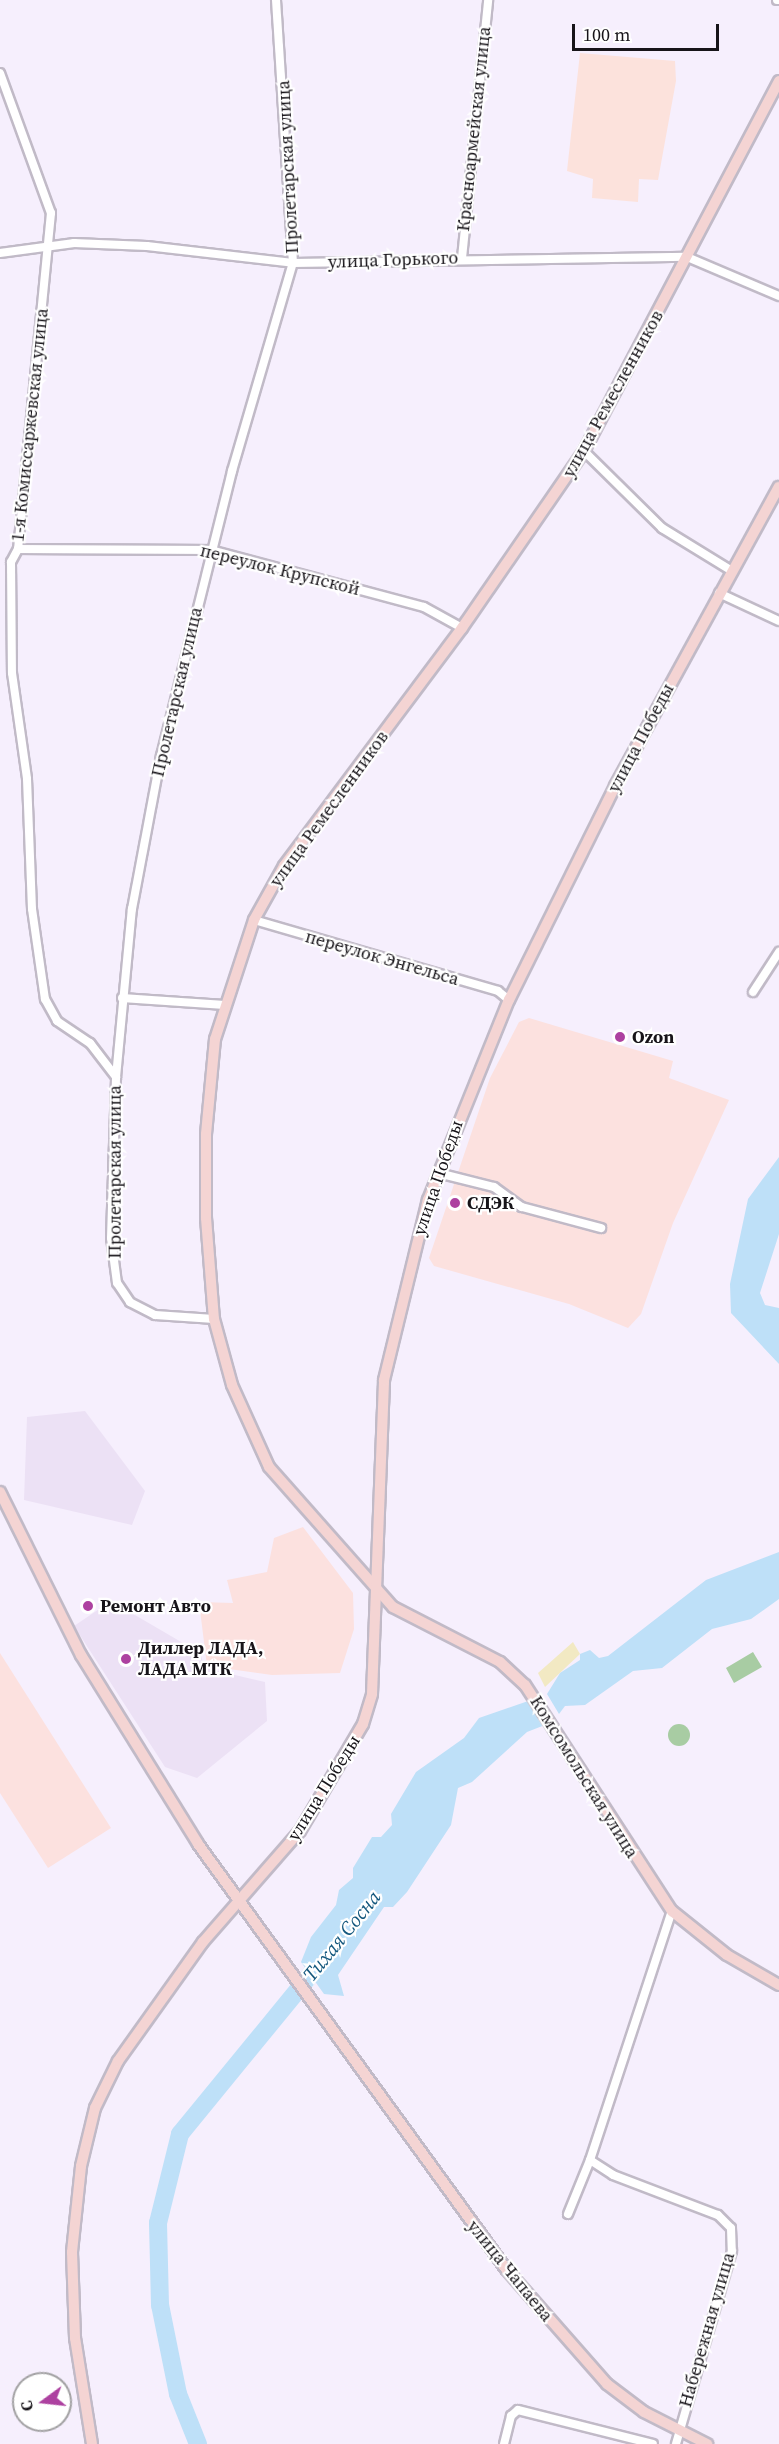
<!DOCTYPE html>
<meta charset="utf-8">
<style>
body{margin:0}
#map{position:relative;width:779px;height:2444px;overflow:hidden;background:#f6effd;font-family:"Source Serif 4",serif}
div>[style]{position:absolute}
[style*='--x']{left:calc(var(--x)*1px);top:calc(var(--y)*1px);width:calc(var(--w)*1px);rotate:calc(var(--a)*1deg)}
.built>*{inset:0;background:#ece1f5}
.industrial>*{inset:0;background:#fce1df}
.education>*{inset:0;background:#fce2dc}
.green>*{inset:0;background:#a8cca3}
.round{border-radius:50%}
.sand>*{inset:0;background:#f2e9c3}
.water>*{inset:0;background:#bee0f8}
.river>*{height:18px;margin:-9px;padding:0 9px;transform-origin:9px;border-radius:9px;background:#bee0f8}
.roads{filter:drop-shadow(2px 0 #c1bac7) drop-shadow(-2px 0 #c1bac7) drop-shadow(0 2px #c1bac7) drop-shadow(0 -2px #c1bac7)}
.street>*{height:8px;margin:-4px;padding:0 4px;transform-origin:4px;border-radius:4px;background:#fff}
.secondary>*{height:10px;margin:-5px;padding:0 5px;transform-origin:5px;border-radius:5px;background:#f4d4d3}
.dots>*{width:16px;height:16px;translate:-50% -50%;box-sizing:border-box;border:3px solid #fff;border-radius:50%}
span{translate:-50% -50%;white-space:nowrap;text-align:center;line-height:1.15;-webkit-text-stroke:4.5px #fff;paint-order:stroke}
.street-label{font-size:18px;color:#171419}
.poi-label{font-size:18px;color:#171419;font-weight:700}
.left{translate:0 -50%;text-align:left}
.water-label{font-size:20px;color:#14587e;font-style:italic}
.north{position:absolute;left:12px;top:2372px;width:60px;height:60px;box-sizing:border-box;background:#fff;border:2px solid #a2a1a3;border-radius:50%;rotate:255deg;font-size:16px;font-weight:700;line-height:24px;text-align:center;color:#171419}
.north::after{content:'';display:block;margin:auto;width:21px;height:27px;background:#ad41a0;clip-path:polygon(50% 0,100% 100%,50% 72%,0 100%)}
.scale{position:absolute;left:572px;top:24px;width:147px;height:27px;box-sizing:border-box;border:3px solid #171419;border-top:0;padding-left:8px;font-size:18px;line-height:21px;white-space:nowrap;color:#171419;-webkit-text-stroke:4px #fff;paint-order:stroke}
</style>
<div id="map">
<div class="built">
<div style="clip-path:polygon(85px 1411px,145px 1491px,132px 1525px,24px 1500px,27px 1417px)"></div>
<div style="clip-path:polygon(111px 1601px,200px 1653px,205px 1668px,265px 1682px,267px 1721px,197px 1778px,165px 1767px,74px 1626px)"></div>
</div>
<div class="industrial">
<div style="clip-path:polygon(529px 1018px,673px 1061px,669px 1078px,729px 1100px,673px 1223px,641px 1314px,628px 1328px,569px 1304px,434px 1266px,429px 1258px,490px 1078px,519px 1022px)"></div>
<div style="clip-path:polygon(303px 1527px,353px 1593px,354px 1629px,340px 1673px,272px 1675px,207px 1666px,199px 1602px,233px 1603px,227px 1580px,267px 1572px,274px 1538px)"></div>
<div style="clip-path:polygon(0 1653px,111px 1828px,48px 1868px,0 1793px)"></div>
</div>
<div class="education">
<div style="clip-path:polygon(580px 53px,675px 61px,676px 81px,658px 180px,639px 179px,638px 202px,592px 198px,593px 179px,567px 171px)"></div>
</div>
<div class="green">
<div style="clip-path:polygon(753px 1652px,762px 1667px,734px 1683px,726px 1668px)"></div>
<div class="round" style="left:668px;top:1724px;width:22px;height:22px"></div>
</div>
<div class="sand">
<div style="clip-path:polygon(573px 1642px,580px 1654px,545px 1687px,538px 1673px)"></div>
</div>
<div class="water">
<div style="clip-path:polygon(779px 1157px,779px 1234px,760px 1293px,765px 1305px,779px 1308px,779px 1364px,731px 1313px,730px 1284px,748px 1199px)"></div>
<div style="clip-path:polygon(779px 1552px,779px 1599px,751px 1619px,712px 1629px,662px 1668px,633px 1671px,585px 1705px,565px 1706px,559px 1714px,547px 1694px,560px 1673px,580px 1660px,580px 1654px,590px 1650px,599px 1658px,608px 1656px,706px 1580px)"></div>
<div style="clip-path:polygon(534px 1699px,550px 1723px,527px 1732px,472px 1782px,458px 1788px,451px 1825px,407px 1892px,393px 1907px,384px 1907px,338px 1975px,344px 1996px,324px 1994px,301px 1962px,311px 1937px,336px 1905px,339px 1890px,353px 1878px,353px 1868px,372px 1837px,381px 1837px,392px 1825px,391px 1814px,416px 1772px,464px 1738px,479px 1718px)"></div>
</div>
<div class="river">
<div style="--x:198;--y:2444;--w:54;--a:-111.8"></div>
<div style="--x:178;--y:2394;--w:91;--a:-101.4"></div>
<div style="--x:160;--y:2305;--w:82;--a:-91.4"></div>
<div style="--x:158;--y:2223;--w:92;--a:-76.1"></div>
<div style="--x:180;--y:2134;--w:229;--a:-50.7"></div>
</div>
<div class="roads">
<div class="street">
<div style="--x:777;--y:0;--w:2;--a:0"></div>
<div style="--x:0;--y:73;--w:149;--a:70"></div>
<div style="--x:51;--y:213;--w:338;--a:95.6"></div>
<div style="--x:18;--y:549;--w:15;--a:118"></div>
<div style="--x:11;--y:562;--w:111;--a:89.5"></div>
<div style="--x:12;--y:673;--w:107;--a:81.9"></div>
<div style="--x:27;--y:779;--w:130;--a:87.8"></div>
<div style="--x:32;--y:909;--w:91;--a:81.8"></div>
<div style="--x:45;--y:999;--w:25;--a:61"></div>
<div style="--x:57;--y:1021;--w:40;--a:34"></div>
<div style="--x:90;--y:1043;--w:43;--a:52.6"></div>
<div style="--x:0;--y:253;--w:75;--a:-7.7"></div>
<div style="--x:74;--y:243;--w:73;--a:2.4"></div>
<div style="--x:147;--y:246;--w:147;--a:6.6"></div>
<div style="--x:293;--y:263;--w:394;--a:-0.9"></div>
<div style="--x:687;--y:257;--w:100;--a:23"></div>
<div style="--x:462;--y:258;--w:259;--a:-84.2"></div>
<div style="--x:584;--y:451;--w:110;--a:44.6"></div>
<div style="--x:662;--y:528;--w:82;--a:31.6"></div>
<div style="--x:18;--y:549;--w:193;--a:0.3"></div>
<div style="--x:211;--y:550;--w:220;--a:15"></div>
<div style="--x:424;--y:607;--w:43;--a:28.9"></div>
<div style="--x:719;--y:593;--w:66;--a:25"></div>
<div style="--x:254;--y:920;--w:254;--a:16.2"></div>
<div style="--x:498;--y:991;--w:14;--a:39"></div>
<div style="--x:753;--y:992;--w:48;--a:-57"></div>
<div style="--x:122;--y:998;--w:103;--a:3.9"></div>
<div style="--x:438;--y:1173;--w:58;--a:14"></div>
<div style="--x:494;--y:1187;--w:34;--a:36"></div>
<div style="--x:522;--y:1207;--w:82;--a:14.9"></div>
<div style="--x:214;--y:1319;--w:59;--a:-176.1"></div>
<div style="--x:155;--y:1315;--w:28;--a:-153"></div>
<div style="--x:130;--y:1302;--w:23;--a:-124"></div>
<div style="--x:117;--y:1283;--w:45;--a:-97.6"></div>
<div style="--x:111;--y:1238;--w:161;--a:-88.2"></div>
<div style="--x:116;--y:1077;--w:169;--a:-84.6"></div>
<div style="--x:132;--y:909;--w:156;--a:-79.3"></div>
<div style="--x:161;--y:756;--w:294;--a:-76"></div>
<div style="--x:232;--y:471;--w:217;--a:-73.7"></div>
<div style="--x:293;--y:263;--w:264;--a:-93.7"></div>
<div style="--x:590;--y:2160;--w:262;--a:-71.8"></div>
<div style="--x:568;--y:2214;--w:58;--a:-67.8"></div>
<div style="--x:590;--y:2160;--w:27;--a:33"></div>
<div style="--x:613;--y:2175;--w:112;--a:20.9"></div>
<div style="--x:718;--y:2215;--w:18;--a:45"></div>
<div style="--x:731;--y:2228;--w:23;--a:88"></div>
<div style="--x:732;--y:2251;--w:201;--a:106.2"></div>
<div style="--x:504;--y:2444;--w:29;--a:-76"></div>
<div style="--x:511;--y:2416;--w:9;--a:-41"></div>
<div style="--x:518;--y:2410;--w:139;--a:14.1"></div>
</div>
<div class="secondary">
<div style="--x:779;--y:81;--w:418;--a:117.8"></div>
<div style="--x:584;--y:451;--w:215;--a:124.6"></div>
<div style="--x:462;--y:628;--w:297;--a:126.8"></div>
<div style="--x:284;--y:866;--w:62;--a:119.1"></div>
<div style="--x:254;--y:920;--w:125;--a:108.1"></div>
<div style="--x:215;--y:1039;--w:95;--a:95.4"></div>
<div style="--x:206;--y:1134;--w:84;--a:90"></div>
<div style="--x:206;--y:1218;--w:101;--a:85.5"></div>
<div style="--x:214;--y:1319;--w:68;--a:74.7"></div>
<div style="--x:232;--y:1385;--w:90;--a:65.7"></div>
<div style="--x:269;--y:1467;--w:187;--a:48.5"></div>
<div style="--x:393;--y:1607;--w:120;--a:27.2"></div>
<div style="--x:500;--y:1662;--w:34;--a:43"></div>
<div style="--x:525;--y:1685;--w:270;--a:57"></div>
<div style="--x:672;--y:1911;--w:70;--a:38.7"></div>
<div style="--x:727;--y:1955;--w:60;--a:30"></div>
<div style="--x:0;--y:1492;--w:182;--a:63.6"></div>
<div style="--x:81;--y:1655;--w:222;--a:58.2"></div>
<div style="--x:198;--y:1844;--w:525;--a:54.07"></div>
<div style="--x:506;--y:2269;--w:153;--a:48.7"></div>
<div style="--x:607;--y:2384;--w:46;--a:37.1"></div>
<div style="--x:644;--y:2412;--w:71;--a:26.9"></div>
<div style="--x:92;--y:2444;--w:107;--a:-99.1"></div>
<div style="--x:75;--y:2338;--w:86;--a:-92"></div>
<div style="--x:72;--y:2252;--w:86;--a:-84"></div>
<div style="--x:81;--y:2166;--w:60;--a:-76.4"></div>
<div style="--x:95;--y:2108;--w:52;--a:-63.9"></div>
<div style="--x:118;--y:2061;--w:146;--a:-54.5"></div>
<div style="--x:203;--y:1942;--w:147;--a:-48.9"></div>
<div style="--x:300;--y:1831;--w:124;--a:-59.5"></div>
<div style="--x:363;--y:1724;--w:31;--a:-73"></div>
<div style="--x:372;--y:1694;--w:314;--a:-87.8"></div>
<div style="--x:384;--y:1380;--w:185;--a:-76.3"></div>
<div style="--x:428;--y:1200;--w:216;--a:-68"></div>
<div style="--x:509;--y:1000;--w:239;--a:-63.6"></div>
<div style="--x:615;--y:786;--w:341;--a:-61.3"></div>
</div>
</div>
<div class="dots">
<div style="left:620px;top:1037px;background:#ad41a0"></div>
<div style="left:455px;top:1203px;background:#ad41a0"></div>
<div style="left:88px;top:1606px;background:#ad41a0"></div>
<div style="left:126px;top:1659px;background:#ad41a0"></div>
</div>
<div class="street-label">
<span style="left:474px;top:129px;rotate:-84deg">Красноармейская улица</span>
<span style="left:288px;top:167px;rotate:-93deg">Пролетарская улица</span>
<span style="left:393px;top:260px;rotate:-2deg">улица Горького</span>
<span style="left:613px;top:394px;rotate:-61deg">улица Ремесленников</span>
<span style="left:30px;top:425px;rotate:-84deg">1-я Комиссаржевская улица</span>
<span style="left:280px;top:570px;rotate:14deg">переулок Крупской</span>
<span style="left:177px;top:692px;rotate:-77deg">Пролетарская улица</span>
<span style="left:641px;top:738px;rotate:-62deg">улица Победы</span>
<span style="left:329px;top:809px;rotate:-54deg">улица Ремесленников</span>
<span style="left:382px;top:958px;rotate:16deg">переулок Энгельса</span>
<span style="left:115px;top:1172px;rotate:-90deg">Пролетарская улица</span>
<span style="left:438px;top:1178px;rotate:-71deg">улица Победы</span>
<span style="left:584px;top:1777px;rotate:58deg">Комсомольская улица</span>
<span style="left:324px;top:1788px;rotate:-58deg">улица Победы</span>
<span style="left:510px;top:2271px;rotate:51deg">улица Чапаева</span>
<span style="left:707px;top:2330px;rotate:-74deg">Набережная улица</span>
</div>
<div class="poi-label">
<span class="left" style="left:632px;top:1037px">Ozon</span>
<span class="left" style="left:467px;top:1203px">СДЭК</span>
<span class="left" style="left:100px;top:1606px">Ремонт Авто</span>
<span class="left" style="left:138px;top:1659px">Диллер ЛАДА,<br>ЛАДА МТК</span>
</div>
<div class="water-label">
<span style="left:342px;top:1936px;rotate:-51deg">Тихая Сосна</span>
</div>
<div class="north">С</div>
<div class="scale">100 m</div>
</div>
